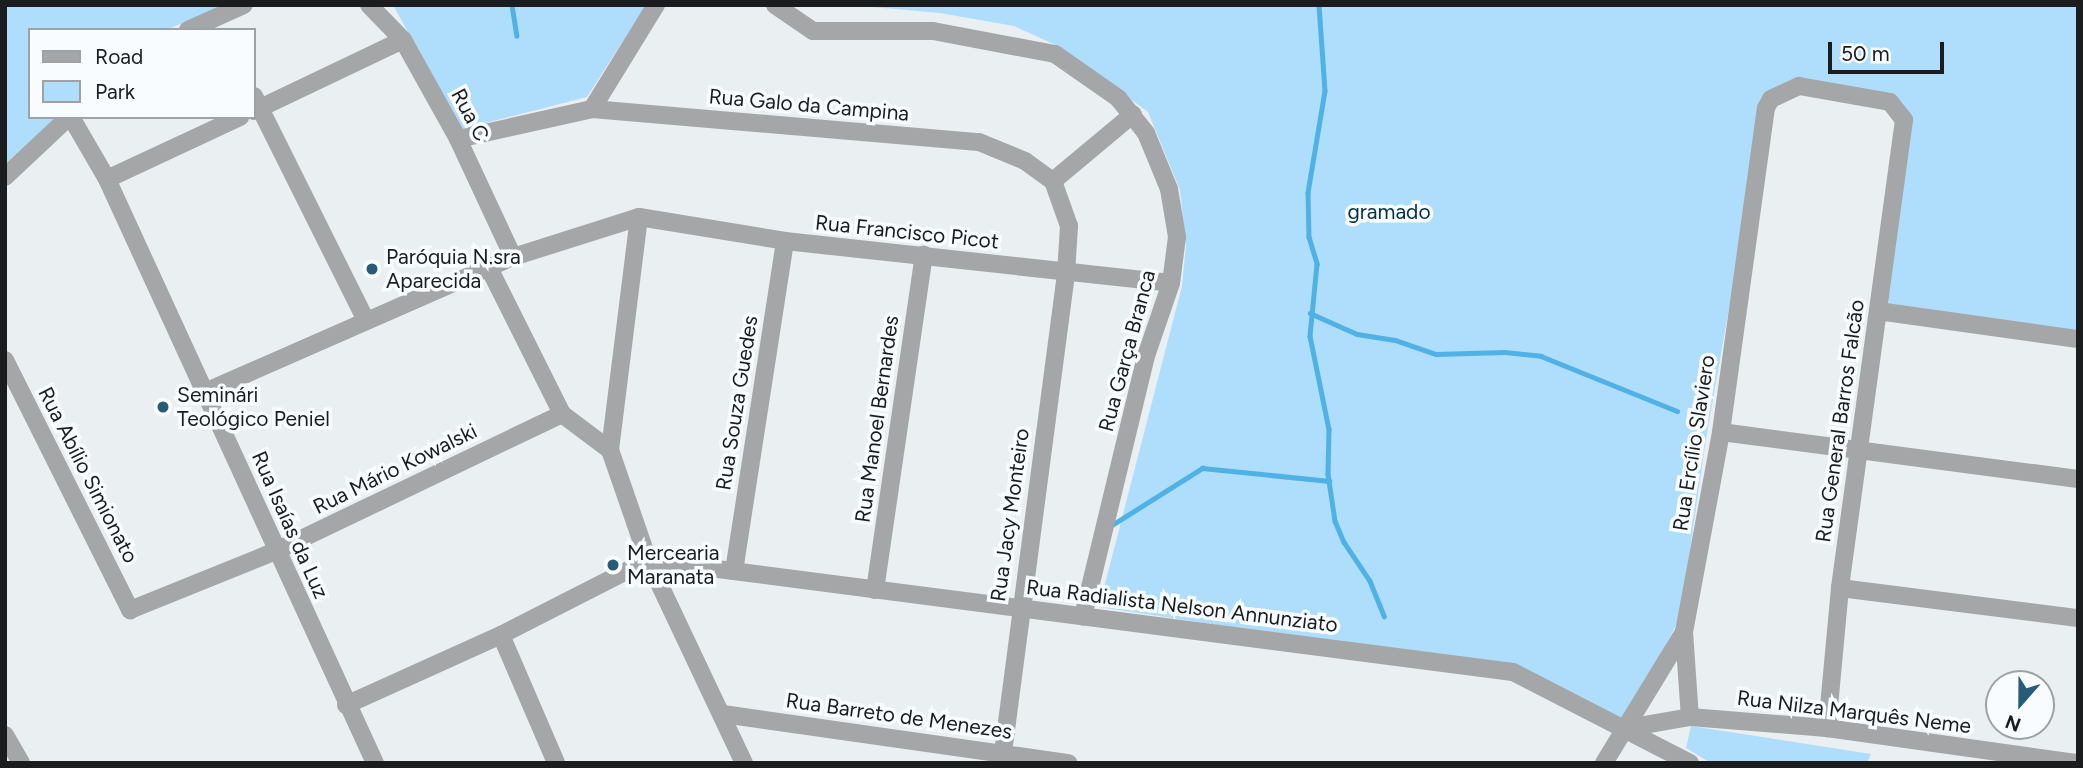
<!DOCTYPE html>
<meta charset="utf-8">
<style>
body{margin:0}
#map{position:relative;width:2083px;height:768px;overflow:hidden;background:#eaeff2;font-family:Figtree,sans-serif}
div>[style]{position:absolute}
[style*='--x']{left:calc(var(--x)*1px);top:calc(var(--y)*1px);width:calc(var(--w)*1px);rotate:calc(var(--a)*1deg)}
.green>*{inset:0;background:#aedefb}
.stream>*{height:4.5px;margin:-2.25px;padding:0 2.25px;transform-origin:2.25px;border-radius:2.25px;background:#50b1e6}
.minor>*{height:18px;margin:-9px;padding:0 9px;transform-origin:9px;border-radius:9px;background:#a4a6a7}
.dots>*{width:19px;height:19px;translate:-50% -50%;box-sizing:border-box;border:4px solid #f8fcff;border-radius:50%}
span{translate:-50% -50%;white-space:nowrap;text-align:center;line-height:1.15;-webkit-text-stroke:7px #f8fcff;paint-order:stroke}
.street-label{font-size:21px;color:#1a1c1d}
.park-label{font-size:21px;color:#043045}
.poi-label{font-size:21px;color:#1a1c1d}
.left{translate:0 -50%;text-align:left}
.frame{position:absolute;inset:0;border:7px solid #1a1c1d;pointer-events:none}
.legend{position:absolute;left:28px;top:28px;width:228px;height:91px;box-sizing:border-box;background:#f8fcff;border:2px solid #9fa2a5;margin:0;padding:9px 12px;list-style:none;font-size:21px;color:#1a1c1d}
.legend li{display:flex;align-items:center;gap:14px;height:35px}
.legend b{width:35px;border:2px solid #9fa2a5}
.north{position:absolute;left:1985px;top:670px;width:70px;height:70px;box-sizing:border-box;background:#f8fcff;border:2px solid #9fa2a5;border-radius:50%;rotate:201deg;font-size:19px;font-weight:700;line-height:28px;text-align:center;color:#1a1c1d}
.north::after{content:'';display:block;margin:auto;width:24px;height:32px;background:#285b78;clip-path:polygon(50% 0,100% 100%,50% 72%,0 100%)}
.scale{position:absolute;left:1828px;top:42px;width:116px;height:32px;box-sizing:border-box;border:4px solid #1a1c1d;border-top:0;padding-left:9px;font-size:21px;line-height:24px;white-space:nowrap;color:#1a1c1d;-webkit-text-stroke:5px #f8fcff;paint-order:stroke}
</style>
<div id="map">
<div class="green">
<div style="clip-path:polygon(5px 5px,226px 5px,166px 30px,30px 30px,30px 117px,59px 117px,5px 164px)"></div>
<div style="clip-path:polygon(393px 5px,646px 5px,587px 97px,462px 129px)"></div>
<div style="clip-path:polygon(850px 5px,2078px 5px,2078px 338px,1879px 311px,1902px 109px,1796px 85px,1764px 110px,1706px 439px,1680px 618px,1624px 723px,1513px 670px,1099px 607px,1182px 286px,1186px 245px,1180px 190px,1148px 112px,1060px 47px,1014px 26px,940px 13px)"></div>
<div style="clip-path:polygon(1691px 726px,1871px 754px,1867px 763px,1711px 763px,1686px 748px)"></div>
</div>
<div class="stream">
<div style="--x:512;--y:5;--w:31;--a:81"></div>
<div style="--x:1319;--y:5;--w:86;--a:86"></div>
<div style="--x:1325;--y:91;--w:103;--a:99.5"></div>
<div style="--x:1308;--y:193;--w:44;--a:88.7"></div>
<div style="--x:1309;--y:237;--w:28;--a:73"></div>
<div style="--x:1317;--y:264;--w:72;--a:95.6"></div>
<div style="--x:1310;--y:336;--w:95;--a:78.5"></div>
<div style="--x:1329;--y:429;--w:45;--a:91.3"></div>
<div style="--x:1328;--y:474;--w:48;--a:81.5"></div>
<div style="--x:1335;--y:521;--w:23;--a:67"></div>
<div style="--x:1344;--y:542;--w:47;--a:56.3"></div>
<div style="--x:1370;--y:581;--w:38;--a:68"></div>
<div style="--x:1310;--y:313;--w:51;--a:24.1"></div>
<div style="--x:1357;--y:334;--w:38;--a:9"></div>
<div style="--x:1395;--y:340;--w:43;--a:18.9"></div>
<div style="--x:1436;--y:354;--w:69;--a:-1.7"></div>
<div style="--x:1505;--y:352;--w:36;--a:6"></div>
<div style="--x:1541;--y:356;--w:147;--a:22"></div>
<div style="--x:1112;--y:525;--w:107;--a:-32.3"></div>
<div style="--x:1202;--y:468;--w:128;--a:5.8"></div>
</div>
<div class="minor">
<div style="--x:369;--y:5;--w:49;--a:45.8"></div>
<div style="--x:403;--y:40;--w:113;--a:60.9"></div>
<div style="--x:458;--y:139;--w:130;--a:65"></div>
<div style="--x:775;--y:5;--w:46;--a:34.4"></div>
<div style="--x:813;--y:31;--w:120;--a:0"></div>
<div style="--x:933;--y:31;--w:124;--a:10.7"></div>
<div style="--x:1055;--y:54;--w:77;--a:34.9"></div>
<div style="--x:1118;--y:98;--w:45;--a:51.3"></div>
<div style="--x:1146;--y:133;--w:61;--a:67.7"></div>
<div style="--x:1169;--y:189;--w:49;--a:80.5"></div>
<div style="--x:1177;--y:237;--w:46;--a:97.4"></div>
<div style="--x:1171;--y:283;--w:77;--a:108.9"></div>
<div style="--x:1146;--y:356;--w:268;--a:103.6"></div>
<div style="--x:188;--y:30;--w:61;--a:-24.1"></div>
<div style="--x:254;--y:96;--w:249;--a:63.5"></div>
<div style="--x:592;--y:109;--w:122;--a:-58.4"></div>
<div style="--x:254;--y:111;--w:165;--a:-25.5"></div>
<div style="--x:71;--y:117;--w:72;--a:59.9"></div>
<div style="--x:107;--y:179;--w:643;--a:65.35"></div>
<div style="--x:458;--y:139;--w:137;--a:-12.6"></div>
<div style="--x:592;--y:109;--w:388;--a:4.9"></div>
<div style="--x:979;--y:142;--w:50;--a:22.4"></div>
<div style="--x:1025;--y:161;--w:34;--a:36"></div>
<div style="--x:1053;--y:181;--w:48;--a:70.4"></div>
<div style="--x:1069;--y:226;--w:48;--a:93.6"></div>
<div style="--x:1066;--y:274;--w:493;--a:97.5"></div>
<div style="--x:5;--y:177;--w:88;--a:-43.2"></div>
<div style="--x:107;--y:179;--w:147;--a:-25"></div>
<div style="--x:1053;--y:181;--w:104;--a:-39.9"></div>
<div style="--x:639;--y:217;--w:235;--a:97.1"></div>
<div style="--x:610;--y:450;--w:116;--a:70.9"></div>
<div style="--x:648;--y:560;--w:225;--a:64.7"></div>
<div style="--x:489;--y:268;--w:163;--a:63.4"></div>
<div style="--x:562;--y:414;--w:60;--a:36.9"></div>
<div style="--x:1878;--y:311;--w:202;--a:8"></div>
<div style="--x:5;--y:360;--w:280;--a:63.4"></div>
<div style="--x:130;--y:610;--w:157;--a:-22"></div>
<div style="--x:276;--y:551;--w:317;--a:-25.6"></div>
<div style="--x:205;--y:392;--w:336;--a:-23.7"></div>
<div style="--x:513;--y:257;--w:132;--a:-17.6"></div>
<div style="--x:639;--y:217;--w:148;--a:9.3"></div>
<div style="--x:785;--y:241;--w:388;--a:6.2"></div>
<div style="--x:1721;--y:432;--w:360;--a:7.5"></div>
<div style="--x:734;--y:571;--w:334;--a:-81.2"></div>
<div style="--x:1840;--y:588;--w:240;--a:7.2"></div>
<div style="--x:875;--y:590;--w:339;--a:-81.7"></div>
<div style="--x:1684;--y:632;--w:85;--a:86"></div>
<div style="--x:501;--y:635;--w:139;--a:66.7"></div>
<div style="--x:346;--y:705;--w:170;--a:-24.3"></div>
<div style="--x:501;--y:635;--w:165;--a:-27"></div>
<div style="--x:648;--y:560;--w:872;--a:7.38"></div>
<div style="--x:1513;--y:672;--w:199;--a:27.2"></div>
<div style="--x:723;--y:714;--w:349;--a:8.1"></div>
<div style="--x:1627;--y:728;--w:64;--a:-9.9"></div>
<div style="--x:1690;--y:717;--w:137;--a:4.6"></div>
<div style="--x:1827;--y:728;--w:251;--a:8"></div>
<div style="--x:5;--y:735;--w:32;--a:60"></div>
<div style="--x:1604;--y:763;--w:153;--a:-58.6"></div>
<div style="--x:1684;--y:632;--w:203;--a:-79.5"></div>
<div style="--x:1721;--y:432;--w:327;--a:-82.1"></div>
<div style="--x:1766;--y:108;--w:10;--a:-61"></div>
<div style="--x:1771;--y:99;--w:31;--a:-25"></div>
<div style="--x:1799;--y:86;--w:92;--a:10"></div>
<div style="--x:1890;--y:102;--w:23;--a:52"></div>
<div style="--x:1904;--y:120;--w:472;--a:97.8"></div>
<div style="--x:1840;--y:588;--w:141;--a:95.3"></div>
</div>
<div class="dots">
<div style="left:372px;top:269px;background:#285b78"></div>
<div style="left:163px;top:407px;background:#285b78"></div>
<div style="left:613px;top:565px;background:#285b78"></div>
</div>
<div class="street-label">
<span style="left:809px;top:105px;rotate:5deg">Rua Galo da Campina</span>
<span style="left:470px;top:115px;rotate:62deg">Rua C</span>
<span style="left:907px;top:232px;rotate:6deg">Rua Francisco Picot</span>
<span style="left:1127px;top:351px;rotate:-75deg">Rua Garça Branca</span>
<span style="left:737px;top:403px;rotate:-81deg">Rua Souza Guedes</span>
<span style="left:877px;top:419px;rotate:-82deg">Rua Manoel Bernardes</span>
<span style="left:1840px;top:421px;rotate:-82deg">Rua General Barros Falcão</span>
<span style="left:1694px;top:443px;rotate:-81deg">Rua Ercílio Slaviero</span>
<span style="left:395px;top:469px;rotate:-26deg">Rua Mário Kowalski</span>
<span style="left:88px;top:475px;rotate:63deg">Rua Abílio Simionato</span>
<span style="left:1010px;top:515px;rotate:-82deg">Rua Jacy Monteiro</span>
<span style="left:290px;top:525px;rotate:66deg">Rua Isaías da Luz</span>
<span style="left:1182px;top:606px;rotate:7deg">Rua Radialista Nelson Annunziato</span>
<span style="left:1854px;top:712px;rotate:7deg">Rua Nilza Marquês Neme</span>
<span style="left:899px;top:716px;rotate:8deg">Rua Barreto de Menezes</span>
</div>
<div class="park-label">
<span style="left:1389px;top:212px">gramado</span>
</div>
<div class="poi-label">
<span class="left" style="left:386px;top:269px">Paróquia N.sra<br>Aparecida</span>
<span class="left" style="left:177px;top:407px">Seminári<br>Teológico Peniel</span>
<span class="left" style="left:627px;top:565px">Mercearia<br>Maranata</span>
</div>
<div class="frame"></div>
<ul class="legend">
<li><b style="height:9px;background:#a4a6a7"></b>Road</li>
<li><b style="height:19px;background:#aedefb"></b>Park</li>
</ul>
<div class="north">N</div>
<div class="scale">50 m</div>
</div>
